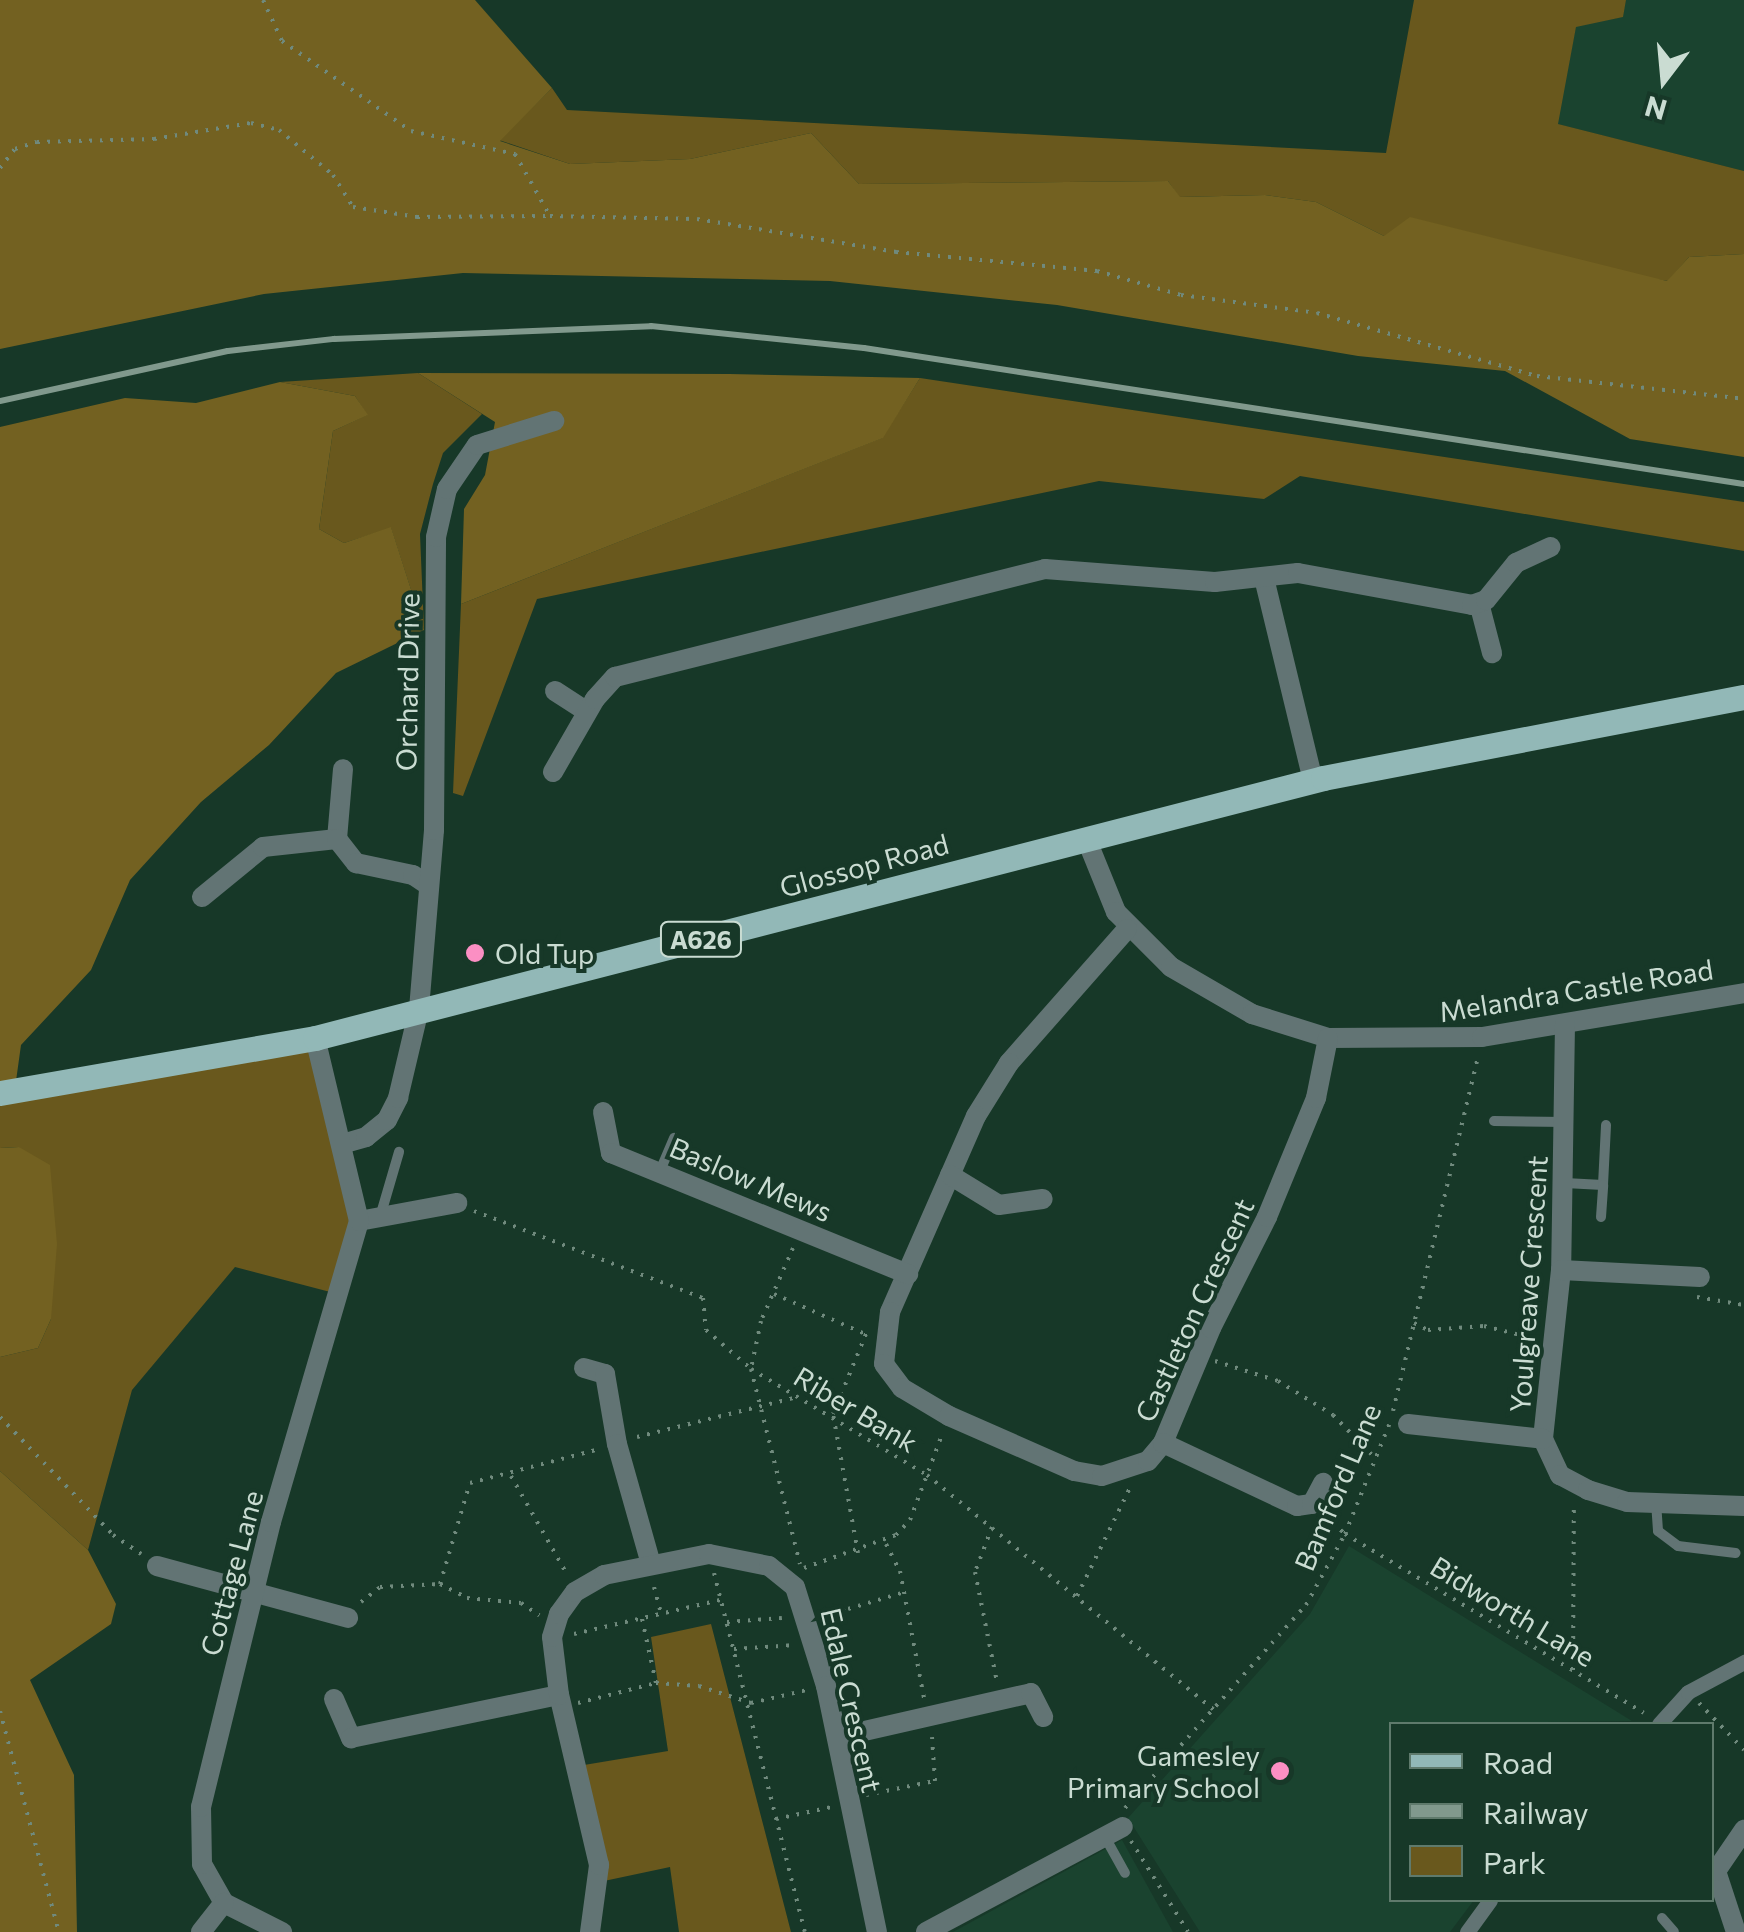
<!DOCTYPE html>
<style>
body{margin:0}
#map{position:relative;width:1744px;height:1932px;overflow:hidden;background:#173828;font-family:Commissioner,sans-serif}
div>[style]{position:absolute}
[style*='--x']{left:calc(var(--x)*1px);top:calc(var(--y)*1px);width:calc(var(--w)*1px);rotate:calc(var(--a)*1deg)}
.built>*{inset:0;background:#1a432f}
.green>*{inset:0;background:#69581d}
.forest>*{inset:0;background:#736121}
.path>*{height:4px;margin-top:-2px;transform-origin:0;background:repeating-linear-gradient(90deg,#708a7d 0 2.5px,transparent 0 10.5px)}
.service>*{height:10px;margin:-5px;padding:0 5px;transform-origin:5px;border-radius:5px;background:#627474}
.pedestrian>*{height:15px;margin:-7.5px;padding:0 7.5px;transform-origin:7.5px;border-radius:7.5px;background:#627474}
.minor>*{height:20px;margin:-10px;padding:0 10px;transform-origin:10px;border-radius:10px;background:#627474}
.primary>*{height:25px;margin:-12.5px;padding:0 12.5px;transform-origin:12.5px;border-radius:12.5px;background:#92b8b7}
.rail>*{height:6px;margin:-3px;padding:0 3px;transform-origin:3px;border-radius:3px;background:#81998d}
.dots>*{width:28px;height:28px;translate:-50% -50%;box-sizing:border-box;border:5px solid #173828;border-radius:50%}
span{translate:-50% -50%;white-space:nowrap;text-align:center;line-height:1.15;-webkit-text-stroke:8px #173828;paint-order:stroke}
.shield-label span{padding:2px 8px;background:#173828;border:2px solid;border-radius:8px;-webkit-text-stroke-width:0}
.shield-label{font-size:25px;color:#cadcd2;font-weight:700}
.street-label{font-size:28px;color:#cadcd2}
.poi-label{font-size:28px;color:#cadcd2}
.left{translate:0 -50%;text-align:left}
.right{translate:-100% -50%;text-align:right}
.legend{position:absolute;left:1389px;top:1722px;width:325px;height:180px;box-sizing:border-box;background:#173828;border:2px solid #5f7a6c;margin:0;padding:12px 18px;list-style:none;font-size:30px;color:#cadcd2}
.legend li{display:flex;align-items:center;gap:20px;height:50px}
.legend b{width:50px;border:2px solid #5f7a6c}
.north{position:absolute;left:1614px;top:30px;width:100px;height:100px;-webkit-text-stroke:8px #173828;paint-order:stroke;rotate:196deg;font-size:28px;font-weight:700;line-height:40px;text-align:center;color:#cadcd2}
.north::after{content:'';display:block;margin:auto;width:35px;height:45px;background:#cadcd2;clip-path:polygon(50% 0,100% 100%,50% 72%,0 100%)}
</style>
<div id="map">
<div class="built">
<div style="clip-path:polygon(1626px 0,1744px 0,1744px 171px,1557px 124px,1576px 26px,1622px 17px)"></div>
<div style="clip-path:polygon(1349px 1546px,1632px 1721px,1392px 1724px,1392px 1900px,1474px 1900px,1450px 1932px,1200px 1932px,1128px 1818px,1310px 1614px)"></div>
<div style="clip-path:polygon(1122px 1840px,1173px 1932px,953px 1932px)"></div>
</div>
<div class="green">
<div style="clip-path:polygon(1414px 0,1626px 0,1623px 17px,1576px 27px,1558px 124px,1744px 171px,1744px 254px,1689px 257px,1668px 281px,1384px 236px,1316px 202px,1265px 195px,1179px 197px,1168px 181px,859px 184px,811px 133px,690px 159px,570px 164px,499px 140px,552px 88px,567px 110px,1386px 153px)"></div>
<div style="clip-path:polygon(418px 373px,482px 414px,443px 453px,433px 484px,420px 534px,424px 630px,391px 528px,344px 543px,319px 529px,333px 431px,367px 415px,355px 396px,280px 382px)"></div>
<div style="clip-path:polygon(920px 378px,1744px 502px,1744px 551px,1300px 476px,1264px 499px,1099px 481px,537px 599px,463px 796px,453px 793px,461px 604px,882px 438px)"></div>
<div style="clip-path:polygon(312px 1045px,354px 1224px,334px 1293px,235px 1267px,132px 1390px,88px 1550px,0 1471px,0 1357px,38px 1348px,51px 1319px,19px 1147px,0 1148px,0 1101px)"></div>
<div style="clip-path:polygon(711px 1624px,791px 1932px,679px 1932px,670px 1867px,604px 1881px,584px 1765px,668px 1751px,651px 1637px)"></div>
</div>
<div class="forest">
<div style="clip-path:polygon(0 0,475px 0,552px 88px,500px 141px,570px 164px,690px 159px,811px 133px,859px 184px,1168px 181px,1180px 197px,1265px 195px,1316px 202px,1384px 236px,1410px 217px,1667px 281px,1689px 257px,1744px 254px,1744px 457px,1630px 439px,1505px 371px,1358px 356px,1057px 305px,830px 281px,463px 273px,264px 294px,0 349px)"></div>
<div style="clip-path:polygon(418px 373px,729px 374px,920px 378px,883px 438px,461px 604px,464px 509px,485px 475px,495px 422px)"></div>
<div style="clip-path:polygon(280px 382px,355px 396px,368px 415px,333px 431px,319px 529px,344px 543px,391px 527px,424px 630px,336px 673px,269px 745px,201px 802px,130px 880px,91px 970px,21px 1045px,16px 1081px,0 1084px,0 427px,125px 398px,196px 403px)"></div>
<div style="clip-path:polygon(19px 1147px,50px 1165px,57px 1244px,51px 1319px,38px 1348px,0 1357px,0 1148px)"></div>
<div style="clip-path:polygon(0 1471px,88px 1550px,116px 1604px,111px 1624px,30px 1680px,74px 1775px,77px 1932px,0 1932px)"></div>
</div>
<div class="path">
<div style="--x:263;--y:0;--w:45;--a:65.1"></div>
<div style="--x:282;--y:41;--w:157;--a:34.9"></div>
<div style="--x:411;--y:131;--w:107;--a:12.5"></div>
<div style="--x:515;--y:154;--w:71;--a:60.6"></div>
<div style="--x:550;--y:216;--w:147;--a:1.2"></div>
<div style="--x:697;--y:219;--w:202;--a:9.4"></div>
<div style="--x:896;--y:252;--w:202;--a:5.4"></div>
<div style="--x:1097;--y:271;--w:87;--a:15.9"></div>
<div style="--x:1181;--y:295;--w:137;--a:7.5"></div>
<div style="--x:1317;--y:313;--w:229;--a:16"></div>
<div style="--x:1537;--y:376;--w:208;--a:6.3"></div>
<div style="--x:0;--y:168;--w:24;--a:-52"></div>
<div style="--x:15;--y:149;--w:23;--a:-18"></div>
<div style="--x:37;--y:142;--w:117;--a:-1.5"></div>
<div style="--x:154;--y:139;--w:98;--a:-9.4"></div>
<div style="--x:251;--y:123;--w:29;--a:14"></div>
<div style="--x:279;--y:130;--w:70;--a:39.8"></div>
<div style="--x:333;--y:175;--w:38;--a:58"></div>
<div style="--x:353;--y:207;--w:65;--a:8.9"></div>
<div style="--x:417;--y:217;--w:133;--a:-0.4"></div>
<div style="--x:474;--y:1211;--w:245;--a:20.8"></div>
<div style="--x:703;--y:1298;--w:32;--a:85"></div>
<div style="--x:706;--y:1330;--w:60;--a:40.9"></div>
<div style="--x:751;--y:1369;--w:205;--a:31.1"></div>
<div style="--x:927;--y:1475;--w:372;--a:39.3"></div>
<div style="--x:793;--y:1248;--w:80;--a:113.7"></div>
<div style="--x:761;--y:1321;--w:49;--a:101.8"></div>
<div style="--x:751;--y:1369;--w:201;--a:75.9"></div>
<div style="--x:774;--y:1294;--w:99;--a:23.7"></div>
<div style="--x:1697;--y:1297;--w:48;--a:9.7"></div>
<div style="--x:1414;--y:1323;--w:16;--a:27"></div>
<div style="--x:1428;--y:1330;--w:56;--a:-4.1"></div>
<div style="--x:1484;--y:1326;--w:54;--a:14"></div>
<div style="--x:1215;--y:1361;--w:66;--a:17.6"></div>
<div style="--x:1278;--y:1381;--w:65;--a:31.7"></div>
<div style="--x:1333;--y:1415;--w:60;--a:45.7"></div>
<div style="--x:1393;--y:1411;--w:365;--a:-76.5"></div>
<div style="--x:0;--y:1417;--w:163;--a:46.2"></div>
<div style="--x:113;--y:1535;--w:34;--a:34"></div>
<div style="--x:637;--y:1437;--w:165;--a:-14"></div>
<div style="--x:511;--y:1476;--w:113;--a:60.3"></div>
<div style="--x:1325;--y:1516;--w:27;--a:42"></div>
<div style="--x:1345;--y:1534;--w:348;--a:30.9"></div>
<div style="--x:992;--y:1527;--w:48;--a:110.7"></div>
<div style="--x:975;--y:1572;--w:112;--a:78.7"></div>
<div style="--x:886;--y:1544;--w:30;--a:63"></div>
<div style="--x:900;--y:1571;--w:129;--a:79.3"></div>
<div style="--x:858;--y:1553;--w:141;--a:-100.2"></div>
<div style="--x:833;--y:1414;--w:87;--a:-67.6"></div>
<div style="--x:804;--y:1568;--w:98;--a:-19.7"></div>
<div style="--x:896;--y:1535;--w:21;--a:-47"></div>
<div style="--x:910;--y:1520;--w:91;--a:-69.4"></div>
<div style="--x:714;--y:1573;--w:370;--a:75.8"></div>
<div style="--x:440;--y:1584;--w:105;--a:-73.5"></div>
<div style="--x:470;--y:1483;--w:134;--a:-14.7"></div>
<div style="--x:654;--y:1587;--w:30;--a:75"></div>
<div style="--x:1077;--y:1596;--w:120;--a:-63.9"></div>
<div style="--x:361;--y:1602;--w:24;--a:-38"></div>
<div style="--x:380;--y:1587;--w:60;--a:-2.9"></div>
<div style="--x:440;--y:1584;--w:30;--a:27"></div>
<div style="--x:467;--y:1598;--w:54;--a:5.3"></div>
<div style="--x:521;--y:1603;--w:22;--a:34"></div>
<div style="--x:727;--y:1622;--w:55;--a:-4.2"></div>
<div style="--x:828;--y:1625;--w:26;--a:-39"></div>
<div style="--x:848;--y:1609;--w:59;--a:-16.6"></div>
<div style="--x:574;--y:1634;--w:150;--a:-13.1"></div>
<div style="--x:734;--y:1649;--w:61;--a:-3.8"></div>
<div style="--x:1573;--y:1670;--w:165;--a:-89.7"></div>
<div style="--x:656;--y:1683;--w:43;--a:4"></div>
<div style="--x:699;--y:1686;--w:55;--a:18.1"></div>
<div style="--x:751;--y:1703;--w:57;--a:-13.1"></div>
<div style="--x:578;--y:1703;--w:81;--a:-14.4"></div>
<div style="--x:656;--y:1683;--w:66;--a:-102.3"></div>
<div style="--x:1699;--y:1703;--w:65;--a:46.2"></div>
<div style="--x:0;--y:1711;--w:229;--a:75.1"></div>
<div style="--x:866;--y:1795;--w:70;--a:-11.5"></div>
<div style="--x:935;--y:1781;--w:44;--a:-93.9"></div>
<div style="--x:1125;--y:1808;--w:272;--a:-48.3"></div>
<div style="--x:1306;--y:1605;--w:81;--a:-61.2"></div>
<div style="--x:1345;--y:1534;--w:118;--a:-68"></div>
<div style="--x:776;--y:1819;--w:57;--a:-12.1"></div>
<div style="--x:1131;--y:1841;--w:107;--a:57.9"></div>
</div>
<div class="service">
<div style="--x:1494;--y:1121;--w:72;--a:0.8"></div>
<div style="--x:660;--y:1171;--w:36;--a:-67"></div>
<div style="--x:1565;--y:1183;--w:38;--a:3"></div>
<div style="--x:1603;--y:1185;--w:60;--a:-87.1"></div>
<div style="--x:380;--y:1217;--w:68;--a:-73.7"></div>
<div style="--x:1601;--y:1217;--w:32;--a:-86"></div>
<div style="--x:1656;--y:1502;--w:29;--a:86"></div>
<div style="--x:1658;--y:1531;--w:25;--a:37"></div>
<div style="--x:1678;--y:1546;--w:58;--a:6.9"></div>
<div style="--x:1105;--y:1837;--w:41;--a:60.9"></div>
<div style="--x:1662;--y:1918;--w:18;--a:49"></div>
</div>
<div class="pedestrian">
<div style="--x:1659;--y:1724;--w:43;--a:-47.8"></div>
<div style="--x:1688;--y:1692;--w:64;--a:-28.2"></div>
<div style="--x:1467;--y:1932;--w:39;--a:-54"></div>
</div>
<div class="minor">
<div style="--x:1264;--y:578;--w:208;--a:76.4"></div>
<div style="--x:1479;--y:603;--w:52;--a:75.4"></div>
<div style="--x:555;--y:691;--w:38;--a:33"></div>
<div style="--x:553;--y:772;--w:84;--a:-60.1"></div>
<div style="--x:595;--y:699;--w:30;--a:-48"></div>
<div style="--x:615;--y:677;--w:443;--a:-14.1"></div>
<div style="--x:1045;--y:569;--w:170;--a:4.4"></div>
<div style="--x:1215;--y:582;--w:83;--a:-6.2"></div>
<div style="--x:1298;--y:573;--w:177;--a:10.4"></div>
<div style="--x:1472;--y:605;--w:15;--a:-20"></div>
<div style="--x:1486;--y:600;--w:48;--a:-51"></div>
<div style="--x:1516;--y:563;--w:38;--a:-25"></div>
<div style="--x:1086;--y:838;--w:80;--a:67.9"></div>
<div style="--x:1116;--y:912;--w:78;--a:45"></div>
<div style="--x:1171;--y:967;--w:94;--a:30.1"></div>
<div style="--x:1252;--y:1014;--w:80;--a:17.5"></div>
<div style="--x:1328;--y:1038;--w:154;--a:-0.4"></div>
<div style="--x:1482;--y:1037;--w:266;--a:-9.5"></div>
<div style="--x:337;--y:839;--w:70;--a:-85.1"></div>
<div style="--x:202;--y:897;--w:79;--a:-39.3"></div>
<div style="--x:263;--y:847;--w:74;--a:-6.2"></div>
<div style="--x:337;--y:839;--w:31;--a:52"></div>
<div style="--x:356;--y:863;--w:58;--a:11.9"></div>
<div style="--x:413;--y:875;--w:18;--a:34"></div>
<div style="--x:1127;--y:929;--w:179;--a:131.4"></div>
<div style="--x:1009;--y:1063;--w:62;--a:121.9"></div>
<div style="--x:976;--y:1116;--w:214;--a:113.7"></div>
<div style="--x:890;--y:1312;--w:52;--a:96.6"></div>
<div style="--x:884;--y:1364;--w:30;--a:53"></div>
<div style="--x:902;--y:1388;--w:55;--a:30.8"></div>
<div style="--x:949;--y:1416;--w:137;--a:23.7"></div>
<div style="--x:1074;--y:1471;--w:28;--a:10"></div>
<div style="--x:1102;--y:1476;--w:48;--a:-18.1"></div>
<div style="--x:1148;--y:1461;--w:23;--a:-50"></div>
<div style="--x:1163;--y:1443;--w:125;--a:-67.3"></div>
<div style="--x:1211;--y:1328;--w:124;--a:-63.2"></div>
<div style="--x:1267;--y:1217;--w:129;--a:-67.6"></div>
<div style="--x:1316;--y:1098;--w:61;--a:-78.7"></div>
<div style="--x:1565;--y:1024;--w:246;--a:90.9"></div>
<div style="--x:1561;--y:1270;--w:170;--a:96.1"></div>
<div style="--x:1543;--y:1439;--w:40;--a:65"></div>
<div style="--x:1560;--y:1475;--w:32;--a:28"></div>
<div style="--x:1588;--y:1490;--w:41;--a:17.1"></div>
<div style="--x:1627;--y:1502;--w:117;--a:2"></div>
<div style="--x:603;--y:1112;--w:42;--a:79"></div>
<div style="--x:611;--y:1153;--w:321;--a:22.2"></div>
<div style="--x:342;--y:1144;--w:25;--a:-16"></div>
<div style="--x:366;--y:1137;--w:27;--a:-39"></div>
<div style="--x:387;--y:1120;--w:25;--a:-63"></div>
<div style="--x:398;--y:1098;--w:91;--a:-76.7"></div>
<div style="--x:419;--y:1009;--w:180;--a:-85.2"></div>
<div style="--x:434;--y:830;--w:293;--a:-89.6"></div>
<div style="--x:436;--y:537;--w:49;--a:-77.1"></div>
<div style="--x:447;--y:489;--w:53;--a:-55.7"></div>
<div style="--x:477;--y:445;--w:81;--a:-17.3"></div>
<div style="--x:950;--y:1175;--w:57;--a:31.5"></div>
<div style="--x:999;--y:1205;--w:44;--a:-7.8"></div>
<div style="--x:359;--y:1221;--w:100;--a:-10.4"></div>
<div style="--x:1561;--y:1270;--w:139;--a:2.9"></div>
<div style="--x:584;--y:1368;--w:22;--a:16"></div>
<div style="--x:605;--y:1374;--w:71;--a:80.3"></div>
<div style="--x:617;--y:1444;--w:122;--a:74.2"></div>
<div style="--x:1408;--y:1424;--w:136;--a:6.3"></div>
<div style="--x:1163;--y:1443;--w:148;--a:25.2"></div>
<div style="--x:1297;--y:1506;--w:15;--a:-8"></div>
<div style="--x:1312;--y:1504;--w:24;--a:-62"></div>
<div style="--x:157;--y:1566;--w:198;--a:15.2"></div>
<div style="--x:334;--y:1699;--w:43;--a:66.4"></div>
<div style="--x:351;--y:1738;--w:212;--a:-11.7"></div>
<div style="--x:838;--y:1737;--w:198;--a:-12.8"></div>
<div style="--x:1031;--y:1693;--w:27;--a:63"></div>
<div style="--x:224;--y:1903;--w:45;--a:-119.4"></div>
<div style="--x:202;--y:1864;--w:57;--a:-91"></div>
<div style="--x:201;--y:1807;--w:293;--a:-76.2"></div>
<div style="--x:271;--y:1522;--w:314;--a:-73.7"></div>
<div style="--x:359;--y:1221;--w:188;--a:-103.5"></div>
<div style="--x:224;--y:1903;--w:65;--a:26.6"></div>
<div style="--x:201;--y:1932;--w:37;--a:-52"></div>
<div style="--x:590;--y:1932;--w:68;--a:-82.3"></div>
<div style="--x:599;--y:1865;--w:175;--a:-103.2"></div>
<div style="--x:559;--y:1695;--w:58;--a:-96.9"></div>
<div style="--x:552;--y:1637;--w:24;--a:-73"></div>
<div style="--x:559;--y:1614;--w:27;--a:-54"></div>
<div style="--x:575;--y:1592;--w:34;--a:-30"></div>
<div style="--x:604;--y:1575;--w:107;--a:-11.3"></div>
<div style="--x:709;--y:1554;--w:61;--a:11.3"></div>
<div style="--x:769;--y:1566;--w:33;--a:39"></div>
<div style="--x:795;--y:1587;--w:104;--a:72.6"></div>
<div style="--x:826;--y:1686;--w:251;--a:78.3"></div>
<div style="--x:926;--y:1932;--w:223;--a:-28.1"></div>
<div style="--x:1736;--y:1932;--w:64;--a:-108.2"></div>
<div style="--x:1716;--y:1871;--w:50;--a:-55.7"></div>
</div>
<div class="primary">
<div style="--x:0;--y:1093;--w:320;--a:-9.9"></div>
<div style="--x:315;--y:1038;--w:1041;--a:-14.46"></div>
<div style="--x:1323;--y:778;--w:429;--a:-10.9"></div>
</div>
<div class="rail">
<div style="--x:0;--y:401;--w:233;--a:-12.4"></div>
<div style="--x:228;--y:351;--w:107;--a:-6.5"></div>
<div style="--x:334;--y:339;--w:317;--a:-2.3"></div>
<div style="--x:651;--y:326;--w:214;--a:5.9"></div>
<div style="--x:864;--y:348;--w:890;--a:8.79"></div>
</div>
<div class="dots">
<div style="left:475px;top:953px;background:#fb8fc3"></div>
<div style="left:1280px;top:1771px;background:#fb8fc3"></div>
</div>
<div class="shield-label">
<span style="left:701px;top:939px">A626</span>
</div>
<div class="street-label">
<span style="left:407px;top:682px;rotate:-89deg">Orchard Drive</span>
<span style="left:864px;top:865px;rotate:-15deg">Glossop Road</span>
<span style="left:1576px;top:990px;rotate:-9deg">Melandra Castle Road</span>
<span style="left:751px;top:1179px;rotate:23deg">Baslow Mews</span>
<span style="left:1528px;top:1284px;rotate:-86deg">Youlgreave Crescent</span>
<span style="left:1194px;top:1310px;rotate:-65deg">Castleton Crescent</span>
<span style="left:856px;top:1409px;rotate:31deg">Riber Bank</span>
<span style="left:1337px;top:1487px;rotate:-67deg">Bamford Lane</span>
<span style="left:231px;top:1573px;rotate:-75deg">Cottage Lane</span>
<span style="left:1513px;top:1611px;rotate:31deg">Bidworth Lane</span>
<span style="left:852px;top:1700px;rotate:77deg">Edale Crescent</span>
</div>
<div class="poi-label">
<span class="left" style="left:495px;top:953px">Old Tup</span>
<span class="right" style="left:1260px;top:1771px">Gamesley<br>Primary School</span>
</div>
<ul class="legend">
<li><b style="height:12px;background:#92b8b7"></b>Road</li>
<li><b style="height:12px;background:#81998d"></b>Railway</li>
<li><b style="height:28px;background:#69581d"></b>Park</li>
</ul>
<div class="north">N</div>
</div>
